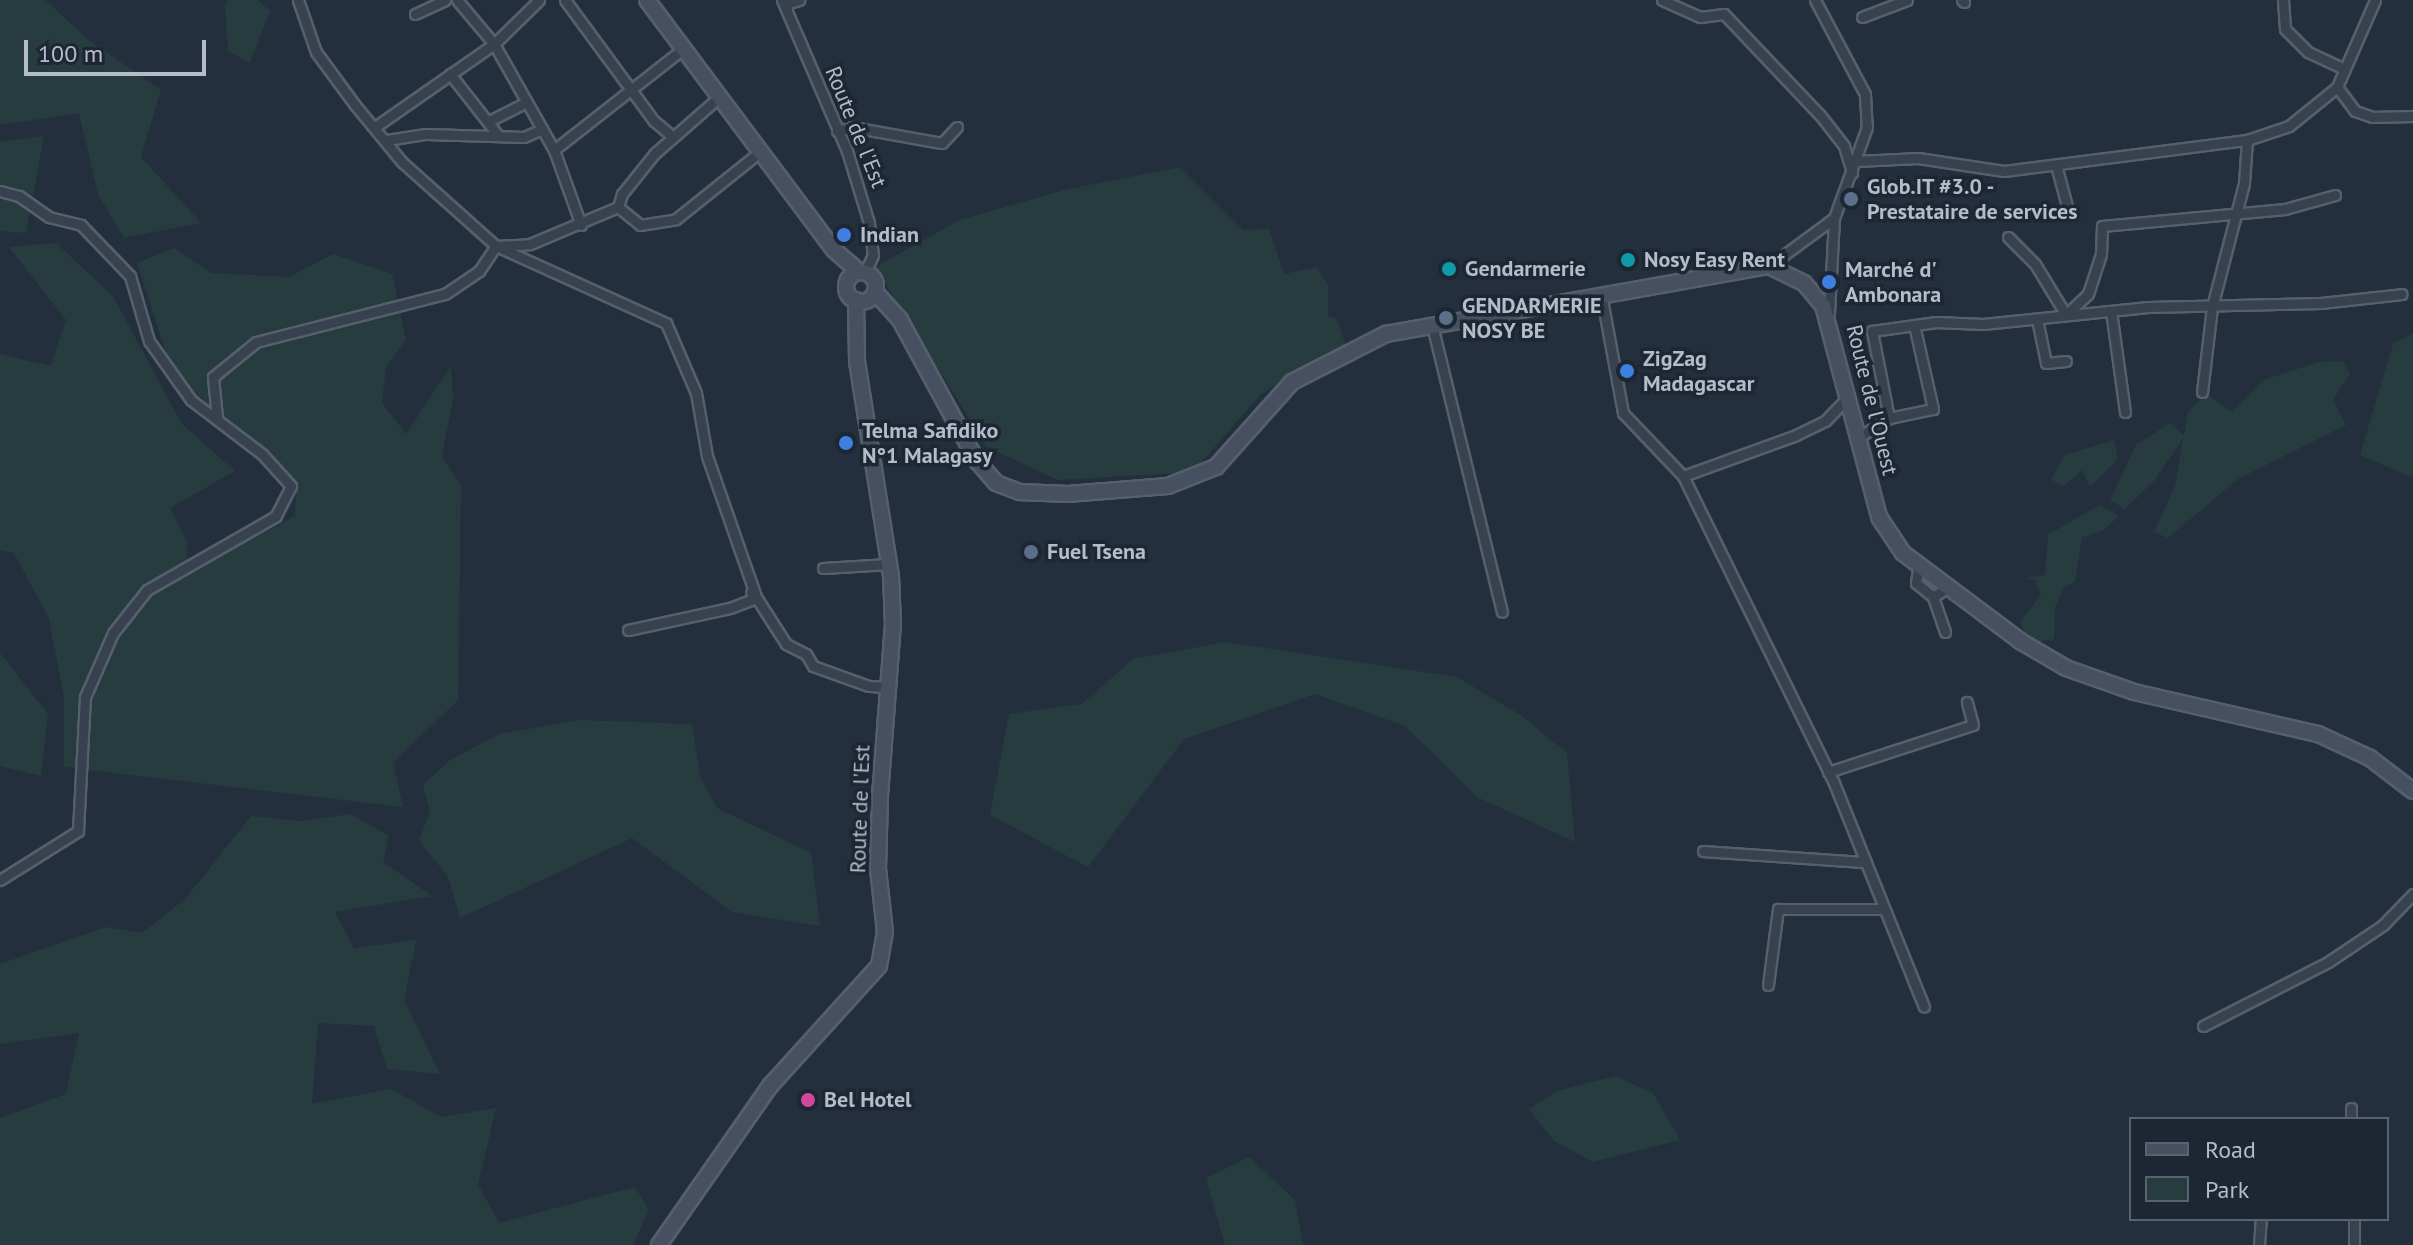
<!DOCTYPE html>
<meta charset="utf-8">
<style>
body{margin:0}
#map{position:relative;width:2413px;height:1245px;overflow:hidden;background:#242f3e;font-family:"PT Sans",sans-serif}
div>[style]{position:absolute}
[style*='--x']{left:calc(var(--x)*1px);top:calc(var(--y)*1px);width:calc(var(--w)*1px);rotate:calc(var(--a)*1deg)}
.green>*{inset:0;background:#263c3f}
.roads{filter:drop-shadow(2px 0 #565f6c) drop-shadow(-2px 0 #565f6c) drop-shadow(0 2px #565f6c) drop-shadow(0 -2px #565f6c)}
.street>*{height:9px;margin:-4.5px;padding:0 4.5px;transform-origin:4.5px;border-radius:4.5px;background:#38414e}
.secondary>*{height:14px;margin:-7px;padding:0 7px;transform-origin:7px;border-radius:7px;background:#465061}
.secondary>.ring{margin:-7px;padding:0;box-sizing:content-box;background:none;border:14px solid #465061;border-radius:50%}
.dots>*{width:22px;height:22px;translate:-50% -50%;box-sizing:border-box;border:4px solid #1d2633;border-radius:50%}
span{translate:-50% -50%;white-space:nowrap;text-align:center;line-height:1.15;-webkit-text-stroke:7px #1d2633;paint-order:stroke}
.street-label{font-size:22px;color:#b4bcc9}
.poi-label{font-size:22px;color:#b4bcc9;font-weight:700}
.left{translate:0 -50%;text-align:left}
.legend{position:absolute;left:2129px;top:1117px;width:260px;height:104px;box-sizing:border-box;background:#1d2633;border:2px solid #59626f;margin:0;padding:10px 14px;list-style:none;font-size:24px;color:#b4bcc9}
.legend li{display:flex;align-items:center;gap:16px;height:40px}
.legend b{width:40px;border:2px solid #59626f}
.scale{position:absolute;left:24px;top:40px;width:182px;height:36px;box-sizing:border-box;border:4px solid #b4bcc9;border-top:0;padding-left:10px;font-size:24px;line-height:28px;white-space:nowrap;color:#b4bcc9;-webkit-text-stroke:6px #1d2633;paint-order:stroke}
</style>
<div id="map">
<div class="green">
<div style="clip-path:polygon(0 0,45px 0,90px 41px,161px 90px,141px 157px,201px 223px,124px 238px,98px 194px,79px 113px,0 125px)"></div>
<div style="clip-path:polygon(229px 0,258px 0,270px 11px,250px 63px,228px 51px,225px 3px)"></div>
<div style="clip-path:polygon(44px 136px,26px 233px,0 231px,0 142px)"></div>
<div style="clip-path:polygon(1180px 167px,1243px 230px,1269px 229px,1284px 274px,1317px 267px,1328px 285px,1328px 316px,1337px 319px,1347px 349px,1310px 362px,1261px 394px,1193px 472px,1058px 480px,987px 447px,875px 267px,960px 220px,1068px 189px)"></div>
<div style="clip-path:polygon(56px 243px,113px 296px,182px 424px,235px 471px,170px 508px,187px 542px,187px 573px,295px 516px,297px 482px,269px 452px,173px 375px,137px 263px,174px 248px,211px 273px,289px 277px,333px 254px,392px 274px,406px 340px,386px 366px,382px 403px,406px 434px,451px 366px,453px 398px,442px 457px,461px 485px,458px 700px,393px 763px,403px 807px,64px 767px,64px 697px,49px 619px,14px 553px,0 550px,0 354px,51px 366px,66px 320px,9px 247px)"></div>
<div style="clip-path:polygon(2413px 333px,2413px 478px,2360px 455px,2393px 344px)"></div>
<div style="clip-path:polygon(2342px 361px,2350px 373px,2333px 400px,2346px 425px,2238px 479px,2168px 538px,2154px 532px,2175px 486px,2183px 438px,2154px 481px,2125px 509px,2110px 500px,2136px 445px,2170px 423px,2184px 436px,2188px 412px,2206px 394px,2232px 412px,2263px 380px,2319px 362px)"></div>
<div style="clip-path:polygon(2114px 440px,2118px 459px,2090px 487px,2082px 470px,2063px 487px,2051px 479px,2065px 455px)"></div>
<div style="clip-path:polygon(2099px 505px,2119px 516px,2104px 530px,2082px 537px,2075px 582px,2065px 586px,2055px 607px,2054px 639px,2030px 643px,2020px 622px,2041px 595px,2035px 580px,2026px 578px,2045px 575px,2048px 535px)"></div>
<div style="clip-path:polygon(1226px 642px,1457px 677px,1519px 714px,1567px 753px,1575px 842px,1477px 797px,1405px 726px,1315px 694px,1184px 739px,1088px 867px,990px 815px,1009px 714px,1082px 704px,1133px 659px)"></div>
<div style="clip-path:polygon(0 653px,48px 714px,41px 776px,0 766px)"></div>
<div style="clip-path:polygon(580px 720px,692px 724px,700px 776px,717px 808px,811px 853px,820px 926px,732px 912px,632px 838px,460px 918px,448px 877px,419px 840px,430px 812px,423px 785px,450px 760px,500px 734px)"></div>
<div style="clip-path:polygon(351px 814px,389px 836px,383px 862px,432px 896px,335px 912px,354px 948px,416px 940px,404px 1000px,440px 1074px,387px 1069px,374px 1026px,318px 1023px,312px 1104px,391px 1089px,441px 1117px,496px 1108px,478px 1184px,499px 1223px,635px 1187px,649px 1210px,633px 1245px,0 1245px,0 1118px,66px 1094px,79px 1033px,0 1044px,0 964px,106px 927px,142px 933px,186px 898px,251px 816px,300px 821px)"></div>
<div style="clip-path:polygon(1615px 1076px,1653px 1093px,1680px 1140px,1593px 1162px,1554px 1141px,1529px 1109px,1557px 1091px)"></div>
<div style="clip-path:polygon(1249px 1157px,1295px 1200px,1303px 1245px,1225px 1245px,1206px 1178px)"></div>
</div>
<div class="roads">
<div class="street">
<div style="--x:298;--y:0;--w:55;--a:70.9"></div>
<div style="--x:316;--y:52;--w:66;--a:53.7"></div>
<div style="--x:355;--y:105;--w:74;--a:50.5"></div>
<div style="--x:402;--y:162;--w:126;--a:41.8"></div>
<div style="--x:496;--y:246;--w:187;--a:24.4"></div>
<div style="--x:666;--y:323;--w:76;--a:66.8"></div>
<div style="--x:696;--y:393;--w:64;--a:80.1"></div>
<div style="--x:707;--y:456;--w:149;--a:70.8"></div>
<div style="--x:756;--y:597;--w:56;--a:57.4"></div>
<div style="--x:786;--y:644;--w:22;--a:27"></div>
<div style="--x:806;--y:654;--w:14;--a:60"></div>
<div style="--x:813;--y:666;--w:59;--a:19.7"></div>
<div style="--x:869;--y:686;--w:19;--a:3"></div>
<div style="--x:457;--y:0;--w:57;--a:49.9"></div>
<div style="--x:494;--y:44;--w:122;--a:60.5"></div>
<div style="--x:565;--y:0;--w:150;--a:53.7"></div>
<div style="--x:654;--y:121;--w:23;--a:40"></div>
<div style="--x:782;--y:0;--w:164;--a:66.7"></div>
<div style="--x:847;--y:151;--w:75;--a:73"></div>
<div style="--x:869;--y:223;--w:32;--a:83"></div>
<div style="--x:873;--y:255;--w:19;--a:115"></div>
<div style="--x:1662;--y:0;--w:42;--a:24.1"></div>
<div style="--x:1700;--y:17;--w:24;--a:-7"></div>
<div style="--x:1724;--y:14;--w:139;--a:46.5"></div>
<div style="--x:1820;--y:115;--w:39;--a:52"></div>
<div style="--x:1844;--y:146;--w:28;--a:73"></div>
<div style="--x:1815;--y:0;--w:106;--a:62"></div>
<div style="--x:1865;--y:94;--w:33;--a:87"></div>
<div style="--x:1867;--y:127;--w:97;--a:109.9"></div>
<div style="--x:1834;--y:218;--w:95;--a:93"></div>
<div style="--x:1962;--y:0;--w:3;--a:45"></div>
<div style="--x:2283;--y:0;--w:29;--a:86"></div>
<div style="--x:2285;--y:29;--w:33;--a:45"></div>
<div style="--x:2308;--y:52;--w:40;--a:25"></div>
<div style="--x:787;--y:10;--w:6;--a:-108"></div>
<div style="--x:785;--y:4;--w:15;--a:-16"></div>
<div style="--x:415;--y:14;--w:33;--a:-25"></div>
<div style="--x:1862;--y:17;--w:48;--a:-20.7"></div>
<div style="--x:450;--y:74;--w:76;--a:51.9"></div>
<div style="--x:2337;--y:87;--w:30;--a:53"></div>
<div style="--x:2355;--y:111;--w:18;--a:19"></div>
<div style="--x:2372;--y:117;--w:41;--a:-1.4"></div>
<div style="--x:491;--y:120;--w:40;--a:-26.6"></div>
<div style="--x:375;--y:127;--w:145;--a:-34.9"></div>
<div style="--x:494;--y:44;--w:63;--a:-44.4"></div>
<div style="--x:837;--y:131;--w:16;--a:-15"></div>
<div style="--x:852;--y:127;--w:91;--a:10.1"></div>
<div style="--x:942;--y:143;--w:22;--a:-47"></div>
<div style="--x:387;--y:140;--w:39;--a:-9"></div>
<div style="--x:426;--y:134;--w:98;--a:1.8"></div>
<div style="--x:524;--y:137;--w:20;--a:-24"></div>
<div style="--x:1857;--y:161;--w:61;--a:-2.8"></div>
<div style="--x:1918;--y:158;--w:87;--a:8.6"></div>
<div style="--x:2004;--y:171;--w:245;--a:-7.3"></div>
<div style="--x:2247;--y:140;--w:44;--a:-18.4"></div>
<div style="--x:2289;--y:126;--w:62;--a:-39.1"></div>
<div style="--x:2337;--y:87;--w:95;--a:-66.4"></div>
<div style="--x:2056;--y:165;--w:42;--a:75"></div>
<div style="--x:0;--y:191;--w:20;--a:15"></div>
<div style="--x:19;--y:196;--w:37;--a:35"></div>
<div style="--x:49;--y:217;--w:33;--a:14"></div>
<div style="--x:81;--y:225;--w:71;--a:46.1"></div>
<div style="--x:130;--y:276;--w:68;--a:73.7"></div>
<div style="--x:149;--y:341;--w:72;--a:54.6"></div>
<div style="--x:191;--y:400;--w:89;--a:37.3"></div>
<div style="--x:262;--y:454;--w:43;--a:47.8"></div>
<div style="--x:291;--y:486;--w:34;--a:117"></div>
<div style="--x:276;--y:516;--w:149;--a:150.2"></div>
<div style="--x:147;--y:590;--w:55;--a:128.3"></div>
<div style="--x:113;--y:633;--w:70;--a:113.6"></div>
<div style="--x:85;--y:697;--w:134;--a:93"></div>
<div style="--x:78;--y:831;--w:92;--a:147.9"></div>
<div style="--x:618;--y:207;--w:28;--a:39"></div>
<div style="--x:640;--y:225;--w:36;--a:-9"></div>
<div style="--x:676;--y:219;--w:110;--a:-38.7"></div>
<div style="--x:581;--y:225;--w:80;--a:-109.8"></div>
<div style="--x:554;--y:150;--w:164;--a:-38.1"></div>
<div style="--x:2008;--y:237;--w:38;--a:45"></div>
<div style="--x:2035;--y:264;--w:60;--a:58.7"></div>
<div style="--x:2066;--y:315;--w:30;--a:-44"></div>
<div style="--x:2088;--y:294;--w:42;--a:-72"></div>
<div style="--x:2101;--y:254;--w:28;--a:-88"></div>
<div style="--x:2102;--y:226;--w:184;--a:-5.3"></div>
<div style="--x:2285;--y:209;--w:52;--a:-15.6"></div>
<div style="--x:1769;--y:266;--w:81;--a:-36.4"></div>
<div style="--x:1601;--y:294;--w:121;--a:79.5"></div>
<div style="--x:1623;--y:413;--w:87;--a:46.4"></div>
<div style="--x:1683;--y:476;--w:342;--a:63.8"></div>
<div style="--x:1834;--y:783;--w:241;--a:68.1"></div>
<div style="--x:2111;--y:311;--w:102;--a:82.1"></div>
<div style="--x:2037;--y:319;--w:45;--a:78.4"></div>
<div style="--x:2046;--y:363;--w:20;--a:-6"></div>
<div style="--x:1432;--y:325;--w:295;--a:76.3"></div>
<div style="--x:2202;--y:392;--w:86;--a:-83.3"></div>
<div style="--x:2212;--y:307;--w:128;--a:-75.5"></div>
<div style="--x:2244;--y:183;--w:43;--a:-86"></div>
<div style="--x:217;--y:417;--w:40;--a:-95.7"></div>
<div style="--x:213;--y:377;--w:55;--a:-39.1"></div>
<div style="--x:256;--y:342;--w:195;--a:-14.3"></div>
<div style="--x:445;--y:294;--w:41;--a:-34.1"></div>
<div style="--x:479;--y:271;--w:30;--a:-56"></div>
<div style="--x:496;--y:246;--w:34;--a:-3"></div>
<div style="--x:530;--y:244;--w:95;--a:-22.8"></div>
<div style="--x:618;--y:207;--w:14;--a:-73"></div>
<div style="--x:622;--y:194;--w:51;--a:-51.3"></div>
<div style="--x:654;--y:154;--w:86;--a:-41.2"></div>
<div style="--x:1889;--y:418;--w:45;--a:-11.6"></div>
<div style="--x:1933;--y:409;--w:86;--a:-102.7"></div>
<div style="--x:1859;--y:437;--w:36;--a:-32"></div>
<div style="--x:1889;--y:418;--w:89;--a:-101.1"></div>
<div style="--x:1872;--y:331;--w:65;--a:-8"></div>
<div style="--x:1936;--y:322;--w:47;--a:2.4"></div>
<div style="--x:1983;--y:324;--w:166;--a:-5.9"></div>
<div style="--x:2148;--y:307;--w:173;--a:-1.3"></div>
<div style="--x:2321;--y:303;--w:81;--a:-6.3"></div>
<div style="--x:1683;--y:476;--w:120;--a:-19.9"></div>
<div style="--x:1796;--y:435;--w:32;--a:-26"></div>
<div style="--x:1825;--y:421;--w:32;--a:-46"></div>
<div style="--x:1919;--y:564;--w:19;--a:99"></div>
<div style="--x:1916;--y:583;--w:22;--a:39"></div>
<div style="--x:1933;--y:597;--w:18;--a:-34"></div>
<div style="--x:823;--y:568;--w:66;--a:-3.5"></div>
<div style="--x:1933;--y:597;--w:37;--a:71"></div>
<div style="--x:628;--y:630;--w:104;--a:-12.2"></div>
<div style="--x:730;--y:608;--w:25;--a:-21"></div>
<div style="--x:753;--y:599;--w:7;--a:-106"></div>
<div style="--x:1828;--y:772;--w:152;--a:-18"></div>
<div style="--x:1973;--y:725;--w:24;--a:-105"></div>
<div style="--x:1703;--y:851;--w:163;--a:3.9"></div>
<div style="--x:1768;--y:985;--w:77;--a:-82.5"></div>
<div style="--x:1778;--y:909;--w:106;--a:0"></div>
<div style="--x:2203;--y:1026;--w:140;--a:-27.1"></div>
<div style="--x:2328;--y:962;--w:66;--a:-33.9"></div>
<div style="--x:2383;--y:925;--w:43;--a:-45.9"></div>
<div style="--x:2351;--y:1108;--w:11;--a:90"></div>
<div style="--x:2259;--y:1245;--w:26;--a:-86"></div>
<div style="--x:2354;--y:1245;--w:26;--a:-90"></div>
</div>
<div class="secondary">
<div style="--x:647;--y:0;--w:312;--a:53.2"></div>
<div style="--x:834;--y:250;--w:33;--a:41"></div>
<div class="ring" style="left:846px;top:272px;width:16px;height:16px"></div>
<div style="--x:875;--y:292;--w:38;--a:48"></div>
<div style="--x:900;--y:320;--w:161;--a:61.4"></div>
<div style="--x:977;--y:461;--w:29;--a:49"></div>
<div style="--x:996;--y:483;--w:26;--a:21"></div>
<div style="--x:1020;--y:492;--w:48;--a:2.4"></div>
<div style="--x:1068;--y:494;--w:100;--a:-4.6"></div>
<div style="--x:1168;--y:486;--w:52;--a:-21.6"></div>
<div style="--x:1216;--y:467;--w:114;--a:-48.2"></div>
<div style="--x:1292;--y:382;--w:106;--a:-27.1"></div>
<div style="--x:1386;--y:334;--w:389;--a:-10.1"></div>
<div style="--x:1769;--y:266;--w:39;--a:26"></div>
<div style="--x:1804;--y:283;--w:30;--a:50"></div>
<div style="--x:1823;--y:306;--w:218;--a:75.1"></div>
<div style="--x:1879;--y:517;--w:43;--a:56.3"></div>
<div style="--x:1903;--y:553;--w:146;--a:36.9"></div>
<div style="--x:2020;--y:641;--w:53;--a:30.4"></div>
<div style="--x:2066;--y:668;--w:72;--a:19.4"></div>
<div style="--x:2134;--y:692;--w:189;--a:12.9"></div>
<div style="--x:2318;--y:734;--w:57;--a:24.8"></div>
<div style="--x:2370;--y:758;--w:54;--a:37.5"></div>
<div style="--x:659;--y:1245;--w:194;--a:-55.1"></div>
<div style="--x:770;--y:1086;--w:162;--a:-47.8"></div>
<div style="--x:879;--y:966;--w:35;--a:-80"></div>
<div style="--x:885;--y:932;--w:63;--a:-96.3"></div>
<div style="--x:878;--y:869;--w:73;--a:-88.4"></div>
<div style="--x:880;--y:796;--w:171;--a:-85.7"></div>
<div style="--x:893;--y:625;--w:49;--a:-92.3"></div>
<div style="--x:891;--y:576;--w:218;--a:-99"></div>
<div style="--x:857;--y:361;--w:61;--a:-90.9"></div>
</div>
</div>
<div class="dots">
<div style="left:1851px;top:199px;background:#5c6f8a"></div>
<div style="left:844px;top:235px;background:#3f7fe0"></div>
<div style="left:1628px;top:260px;background:#0f9aa8"></div>
<div style="left:1449px;top:269px;background:#0f9aa8"></div>
<div style="left:1829px;top:282px;background:#3f7fe0"></div>
<div style="left:1446px;top:318px;background:#5c6f8a"></div>
<div style="left:1627px;top:371px;background:#3f7fe0"></div>
<div style="left:846px;top:443px;background:#3f7fe0"></div>
<div style="left:1031px;top:552px;background:#5c6f8a"></div>
<div style="left:808px;top:1100px;background:#d1479c"></div>
</div>
<div class="street-label">
<span style="left:856px;top:127px;rotate:68deg">Route de l'Est</span>
<span style="left:1872px;top:400px;rotate:76deg">Route de l'Ouest</span>
<span style="left:860px;top:809px;rotate:-88deg">Route de l'Est</span>
</div>
<div class="poi-label">
<span class="left" style="left:1867px;top:199px">Glob.IT #3.0 -<br>Prestataire de services</span>
<span class="left" style="left:860px;top:235px">Indian</span>
<span class="left" style="left:1644px;top:260px">Nosy Easy Rent</span>
<span class="left" style="left:1465px;top:269px">Gendarmerie</span>
<span class="left" style="left:1845px;top:282px">Marché d'<br>Ambonara</span>
<span class="left" style="left:1462px;top:318px">GENDARMERIE<br>NOSY BE</span>
<span class="left" style="left:1643px;top:371px">ZigZag<br>Madagascar</span>
<span class="left" style="left:862px;top:443px">Telma Safidiko<br>N°1 Malagasy</span>
<span class="left" style="left:1047px;top:552px">Fuel Tsena</span>
<span class="left" style="left:824px;top:1100px">Bel Hotel</span>
</div>
<ul class="legend">
<li><b style="height:10px;background:#465061"></b>Road</li>
<li><b style="height:22px;background:#263c3f"></b>Park</li>
</ul>
<div class="scale">100 m</div>
</div>
